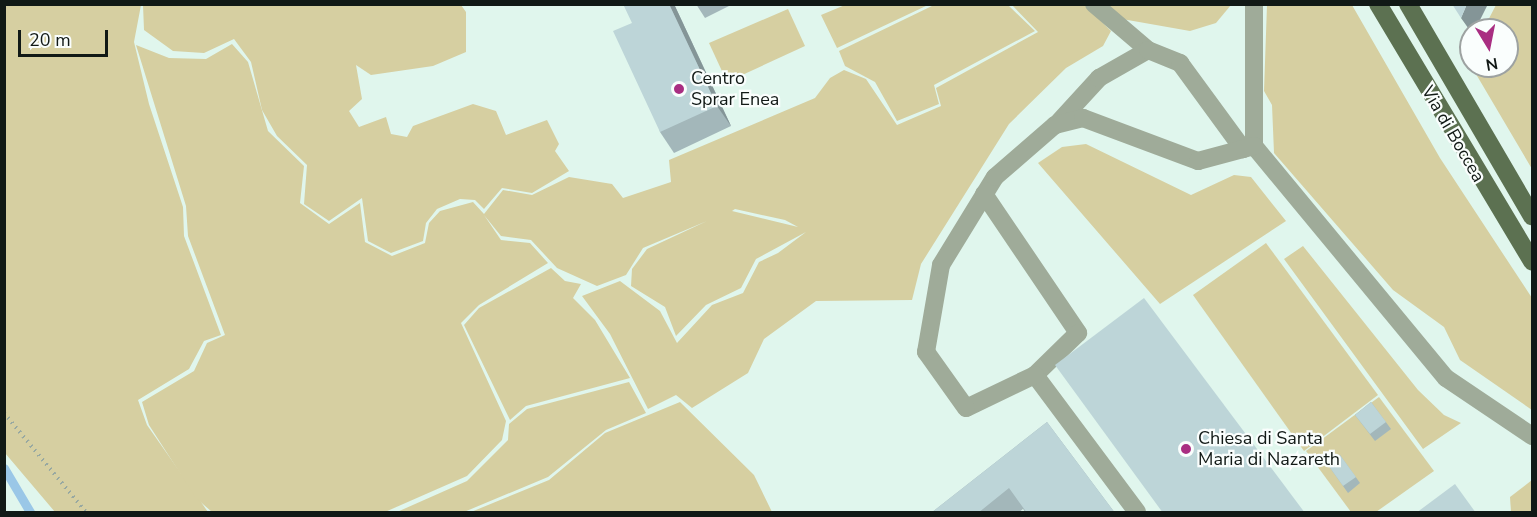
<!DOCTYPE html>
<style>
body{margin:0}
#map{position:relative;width:1537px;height:517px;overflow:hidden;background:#e0f6ed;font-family:"Nunito Sans",sans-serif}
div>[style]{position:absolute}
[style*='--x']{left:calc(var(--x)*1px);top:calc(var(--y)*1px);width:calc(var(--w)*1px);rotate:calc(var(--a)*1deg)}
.green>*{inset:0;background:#d6cfa1}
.stream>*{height:9px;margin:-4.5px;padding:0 4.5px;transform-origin:4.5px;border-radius:4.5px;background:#9ac7e7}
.path>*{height:4px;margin-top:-2px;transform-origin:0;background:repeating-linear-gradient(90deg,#97a8a1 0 1.5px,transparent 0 6px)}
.minor>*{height:18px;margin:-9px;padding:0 9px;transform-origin:9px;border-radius:9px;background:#9fab99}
.major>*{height:18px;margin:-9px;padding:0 9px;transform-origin:9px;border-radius:9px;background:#5c7151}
.wall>*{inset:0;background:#a3b7ba}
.shaded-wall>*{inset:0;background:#849597}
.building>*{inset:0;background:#bdd5d8}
.dots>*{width:16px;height:16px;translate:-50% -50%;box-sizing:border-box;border:3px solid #fafefd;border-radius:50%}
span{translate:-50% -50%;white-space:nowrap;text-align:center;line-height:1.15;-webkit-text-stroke:4.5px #fafefd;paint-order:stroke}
.poi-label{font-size:18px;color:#111916}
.left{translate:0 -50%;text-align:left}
.street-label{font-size:18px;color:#111916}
.frame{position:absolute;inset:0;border:6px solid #111916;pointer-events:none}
.north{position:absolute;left:1459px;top:18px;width:60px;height:60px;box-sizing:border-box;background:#fafefd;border:2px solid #9da2a1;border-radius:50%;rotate:170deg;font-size:16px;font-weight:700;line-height:24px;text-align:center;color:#111916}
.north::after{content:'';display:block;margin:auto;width:21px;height:27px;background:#a92e82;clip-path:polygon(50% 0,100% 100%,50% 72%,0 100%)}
.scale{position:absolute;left:18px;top:30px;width:90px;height:27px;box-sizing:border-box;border:3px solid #111916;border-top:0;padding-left:8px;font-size:18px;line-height:21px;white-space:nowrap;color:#111916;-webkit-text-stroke:4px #fafefd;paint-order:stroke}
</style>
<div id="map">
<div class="green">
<div style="clip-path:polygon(5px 4px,141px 5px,134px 42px,149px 104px,183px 207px,184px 236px,221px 335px,204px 341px,189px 369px,138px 400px,147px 425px,208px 512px,55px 512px,5px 453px)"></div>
<div style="clip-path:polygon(143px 5px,461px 5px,466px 12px,466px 52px,433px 66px,371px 75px,356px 65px,362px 99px,349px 111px,359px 127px,386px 117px,391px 134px,407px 137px,413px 126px,473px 104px,496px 111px,506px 135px,547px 120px,559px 144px,555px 151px,569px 171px,532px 193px,502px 188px,484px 209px,475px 200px,460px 199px,437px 209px,426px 223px,423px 241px,391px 253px,368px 241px,362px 198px,329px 221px,304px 204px,307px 165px,277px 136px,262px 110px,251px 62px,234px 39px,204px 53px,173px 51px,144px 30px)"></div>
<div style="clip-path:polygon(845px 5px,845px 4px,928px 5px,837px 48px,821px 15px)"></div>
<div style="clip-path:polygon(934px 5px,1008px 5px,1035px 31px,934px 85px,939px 104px,897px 121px,875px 82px,845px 66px,839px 51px)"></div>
<div style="clip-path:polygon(evenodd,1012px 5px,1085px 5px,1111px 31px,1103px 46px,1066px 68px,1009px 124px,921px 264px,912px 300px,816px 301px,764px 339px,748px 373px,692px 408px,676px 395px,648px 409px,610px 334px,582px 296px,620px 281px,660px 311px,677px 343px,712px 305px,743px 293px,759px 262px,778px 253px,806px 232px,756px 259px,741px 288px,706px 305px,676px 336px,665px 307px,631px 286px,632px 269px,647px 249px,707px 221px,643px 248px,626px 275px,597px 286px,557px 268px,531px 240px,501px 236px,484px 215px,501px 240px,530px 243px,548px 263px,479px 305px,461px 323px,506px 421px,502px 440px,467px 476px,385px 512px,212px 512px,196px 498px,149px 425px,142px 402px,194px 371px,207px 343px,225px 335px,188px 236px,186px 206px,136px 45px,169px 58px,206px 59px,232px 44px,248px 62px,268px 131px,304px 166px,300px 203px,329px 224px,360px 203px,365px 242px,392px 256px,425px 243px,429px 223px,440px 211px,473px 202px,484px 214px,503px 190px,532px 195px,569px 177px,612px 184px,623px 198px,671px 182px,669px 160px,815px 98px,830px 78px,844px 70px,866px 79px,897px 125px,941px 106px,936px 88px,1038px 32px,1012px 5px,735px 209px,785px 220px,798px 227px,732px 211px,735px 209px)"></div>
<div style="clip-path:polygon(1105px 5px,1231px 5px,1216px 23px,1190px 31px,1122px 19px)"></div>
<div style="clip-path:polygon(1267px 5px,1352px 5px,1440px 158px,1532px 298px,1532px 410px,1460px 360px,1444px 327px,1393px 290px,1274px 153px,1272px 105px,1264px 91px)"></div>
<div style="clip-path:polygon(1496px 5px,1532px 5px,1532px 169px,1473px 69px,1507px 66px,1507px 30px,1483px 30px)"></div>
<div style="clip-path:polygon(788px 9px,805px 46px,727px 82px,709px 43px)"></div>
<div style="clip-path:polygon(1086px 144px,1191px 195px,1234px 175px,1251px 177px,1286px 221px,1160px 304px,1038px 163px,1062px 147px)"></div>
<div style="clip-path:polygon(1266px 243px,1378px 395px,1304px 451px,1193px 295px)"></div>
<div style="clip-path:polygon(1303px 246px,1418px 390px,1444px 415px,1461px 423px,1423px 449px,1284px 259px)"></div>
<div style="clip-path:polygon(551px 268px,565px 281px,581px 284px,573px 298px,595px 320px,630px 378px,526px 406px,510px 420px,464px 325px,479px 308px)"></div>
<div style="clip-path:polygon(629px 382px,646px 413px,606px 430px,548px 477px,464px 512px,397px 512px,467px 481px,508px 440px,509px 424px,527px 409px)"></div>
<div style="clip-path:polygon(1379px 397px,1434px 471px,1376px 512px,1351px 512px,1306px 451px)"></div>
<div style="clip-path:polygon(680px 402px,754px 475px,772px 512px,471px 512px,549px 480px,605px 433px)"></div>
<div style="clip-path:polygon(1532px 480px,1532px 512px,1511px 512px,1510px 497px)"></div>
</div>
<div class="stream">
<div style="--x:4;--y:468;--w:51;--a:59.4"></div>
</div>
<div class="path">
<div style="--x:4;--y:413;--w:129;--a:50.4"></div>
</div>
<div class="minor">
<div style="--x:1094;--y:4;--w:71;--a:40.4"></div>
<div style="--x:1254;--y:4;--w:142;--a:90"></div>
<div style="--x:1254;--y:146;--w:301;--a:50.4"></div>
<div style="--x:1446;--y:378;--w:104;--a:34"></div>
<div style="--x:1056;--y:125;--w:64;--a:-47.5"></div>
<div style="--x:1099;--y:78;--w:56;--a:-29.7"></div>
<div style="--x:1148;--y:50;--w:35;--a:22"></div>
<div style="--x:1180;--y:63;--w:107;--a:53.8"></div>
<div style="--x:984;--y:194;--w:168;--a:55.9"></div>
<div style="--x:1078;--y:333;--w:60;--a:135.7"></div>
<div style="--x:1137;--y:512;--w:171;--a:-126.7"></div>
<div style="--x:1035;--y:375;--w:76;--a:154.4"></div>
<div style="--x:966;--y:408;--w:69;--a:-125.5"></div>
<div style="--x:926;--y:352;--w:88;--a:-80.2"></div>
<div style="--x:941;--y:265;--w:103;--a:-58.5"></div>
<div style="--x:995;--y:177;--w:79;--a:-40.9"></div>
<div style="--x:1055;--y:125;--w:29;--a:-14"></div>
<div style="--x:1083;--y:118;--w:123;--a:20.5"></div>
<div style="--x:1198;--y:161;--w:58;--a:-15"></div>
</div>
<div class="major">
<div style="--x:1378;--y:4;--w:300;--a:59.1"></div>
<div style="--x:1408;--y:4;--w:246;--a:59.7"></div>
</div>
<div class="wall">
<div style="clip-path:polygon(674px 4px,731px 126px,674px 153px,660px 132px,632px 23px)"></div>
<div style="clip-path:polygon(696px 4px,733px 4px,705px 18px)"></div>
<div style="clip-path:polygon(1371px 402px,1391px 429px,1375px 441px,1355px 415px)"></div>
<div style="clip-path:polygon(1047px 422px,1115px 513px,1026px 513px,1023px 509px,1018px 513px,931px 513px)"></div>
<div style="clip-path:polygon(1340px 455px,1360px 483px,1348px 493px,1328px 465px)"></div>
</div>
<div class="shaded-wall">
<div style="clip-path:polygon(669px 4px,674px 4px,731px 126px,717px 106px)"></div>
<div style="clip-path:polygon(1467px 4px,1488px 4px,1475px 30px,1471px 30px,1471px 32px,1461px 18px)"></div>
</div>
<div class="building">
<div style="clip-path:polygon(623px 4px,669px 4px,717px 106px,660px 132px,613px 31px,632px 23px)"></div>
<div style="clip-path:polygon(1452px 4px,1467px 4px,1461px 18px)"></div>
<div style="clip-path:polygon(1144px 298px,1305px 513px,1163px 513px,1055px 365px)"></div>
<div style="clip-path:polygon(1371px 402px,1386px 422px,1370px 434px,1355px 415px)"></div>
<div style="clip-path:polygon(1047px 422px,1115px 513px,1027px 513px,1009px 488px,978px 513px,931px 513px)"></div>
<div style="clip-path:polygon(1340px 455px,1356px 477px,1343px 486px,1328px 465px)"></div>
<div style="clip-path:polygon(1455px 484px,1476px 513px,1416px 513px)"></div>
</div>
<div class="dots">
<div style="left:679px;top:89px;background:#a92e82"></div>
<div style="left:1186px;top:449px;background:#a92e82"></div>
</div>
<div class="poi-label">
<span class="left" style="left:691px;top:89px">Centro<br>Sprar Enea</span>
<span class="left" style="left:1198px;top:449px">Chiesa di Santa<br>Maria di Nazareth</span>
</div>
<div class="street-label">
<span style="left:1453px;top:134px;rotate:60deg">Via di Boccea</span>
</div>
<div class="frame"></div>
<div class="north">N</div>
<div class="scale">20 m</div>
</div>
